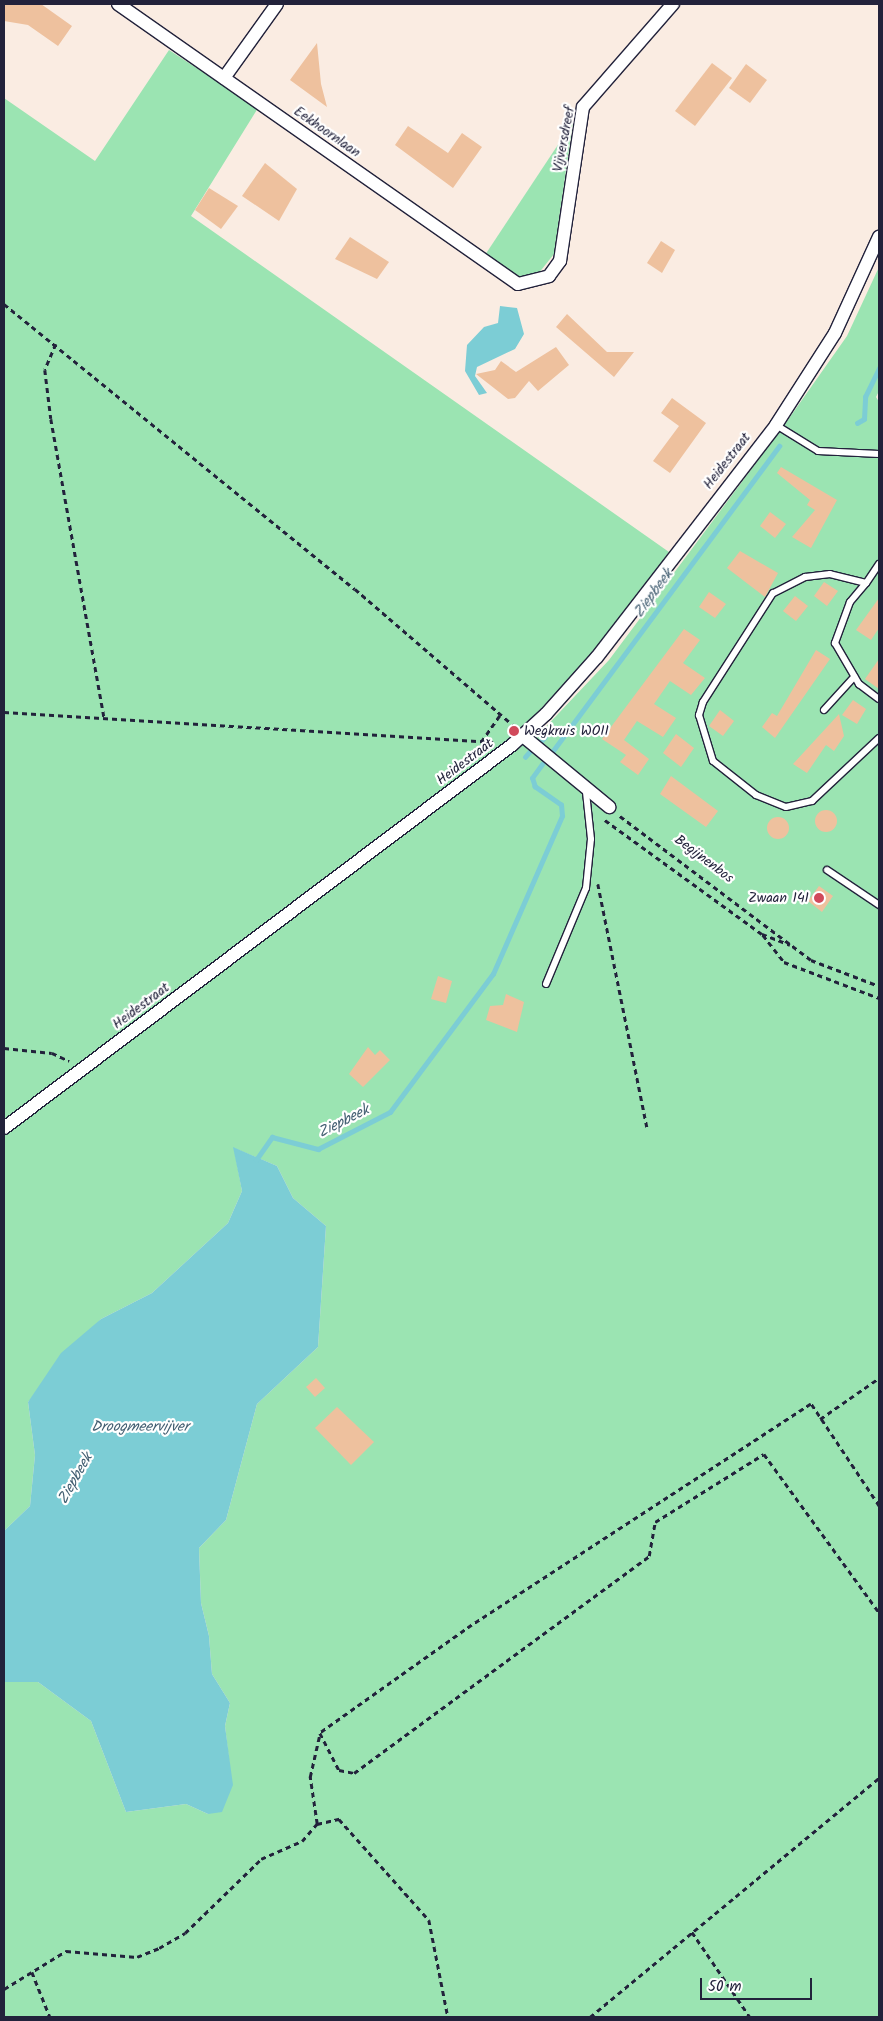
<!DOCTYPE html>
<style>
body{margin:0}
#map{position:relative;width:883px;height:2021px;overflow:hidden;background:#faece2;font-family:Kalam,sans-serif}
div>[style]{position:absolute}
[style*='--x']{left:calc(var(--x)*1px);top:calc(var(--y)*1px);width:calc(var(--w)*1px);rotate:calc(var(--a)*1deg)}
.green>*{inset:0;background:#9be4b2}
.water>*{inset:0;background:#7ccdd5}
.stream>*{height:4.5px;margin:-2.25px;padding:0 2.25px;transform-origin:2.25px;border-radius:2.25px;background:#7ccdd5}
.building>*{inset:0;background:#eec19e}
.round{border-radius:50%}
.path>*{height:2.5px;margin-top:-1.25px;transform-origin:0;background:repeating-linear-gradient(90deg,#22223b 0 5px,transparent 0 9px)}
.roads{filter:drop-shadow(1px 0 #22223b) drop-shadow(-1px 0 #22223b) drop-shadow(0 1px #22223b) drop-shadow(0 -1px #22223b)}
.service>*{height:6px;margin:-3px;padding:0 3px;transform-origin:3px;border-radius:3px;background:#fff}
.minor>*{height:12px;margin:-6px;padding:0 6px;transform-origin:6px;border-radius:6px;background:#fff}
.dots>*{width:14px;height:14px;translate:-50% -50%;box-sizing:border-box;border:2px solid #fff;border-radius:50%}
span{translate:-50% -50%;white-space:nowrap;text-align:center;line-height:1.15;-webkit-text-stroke:4.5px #fff;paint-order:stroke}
.street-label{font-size:14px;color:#22223b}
.poi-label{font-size:14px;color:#22223b}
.left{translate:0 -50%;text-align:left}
.right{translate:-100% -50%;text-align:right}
.water-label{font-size:15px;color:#425e71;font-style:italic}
.frame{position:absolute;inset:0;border:5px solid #22223b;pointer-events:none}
.scale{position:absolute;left:700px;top:1978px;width:112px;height:22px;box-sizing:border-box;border:2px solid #22223b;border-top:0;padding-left:6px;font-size:15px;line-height:18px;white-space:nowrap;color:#22223b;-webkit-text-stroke:4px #fff;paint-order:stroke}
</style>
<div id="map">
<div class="green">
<div style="clip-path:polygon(169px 50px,258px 108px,191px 216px,669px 552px,597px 650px,529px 721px,540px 733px,609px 660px,785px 424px,847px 336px,879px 267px,879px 391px,876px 397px,879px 402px,879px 2017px,4px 2017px,4px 1682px,38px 1682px,91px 1721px,126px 1812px,186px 1804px,208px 1814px,232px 1785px,225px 1726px,230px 1703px,212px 1674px,209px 1636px,201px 1603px,199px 1548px,226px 1520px,257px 1404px,318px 1347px,326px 1226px,293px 1198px,277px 1166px,234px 1148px,242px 1191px,228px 1223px,152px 1293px,101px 1319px,28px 1402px,35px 1455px,30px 1506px,4px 1531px,4px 98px,95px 161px)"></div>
<div style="clip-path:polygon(573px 122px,554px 254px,538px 274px,518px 277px,485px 255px)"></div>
</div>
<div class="water">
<div style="clip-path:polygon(500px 306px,517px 308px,524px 334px,515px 349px,477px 367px,475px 376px,487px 393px,479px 395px,465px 371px,467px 345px,484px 327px,498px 323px)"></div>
<div style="clip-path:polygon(233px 1147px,277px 1166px,293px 1198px,326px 1226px,318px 1347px,257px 1404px,226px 1520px,199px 1548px,201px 1603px,209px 1636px,212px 1674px,230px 1703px,225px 1726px,233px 1785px,222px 1812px,208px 1814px,186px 1804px,126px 1812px,91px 1721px,38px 1682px,4px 1682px,4px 1531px,30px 1506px,35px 1455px,28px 1402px,61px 1353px,101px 1319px,152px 1293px,228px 1223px,242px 1191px)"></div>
</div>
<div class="stream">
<div style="--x:857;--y:423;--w:8;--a:-30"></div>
<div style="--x:864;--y:419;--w:22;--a:-87"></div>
<div style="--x:865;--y:397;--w:32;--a:-64"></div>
<div style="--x:537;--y:745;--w:11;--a:-45"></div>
<div style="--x:549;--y:756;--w:386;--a:-53.4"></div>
<div style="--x:525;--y:757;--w:11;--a:-49"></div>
<div style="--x:256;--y:1160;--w:28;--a:-55"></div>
<div style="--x:272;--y:1137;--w:48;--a:14.6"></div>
<div style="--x:318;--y:1149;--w:81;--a:-27.2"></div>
<div style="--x:390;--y:1112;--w:172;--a:-53.3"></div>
<div style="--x:493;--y:974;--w:172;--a:-66.4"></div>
<div style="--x:562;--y:816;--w:11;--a:-95"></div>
<div style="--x:561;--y:805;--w:32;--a:-145"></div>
<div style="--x:535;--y:787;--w:9;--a:-108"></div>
<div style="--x:532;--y:778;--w:17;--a:-54"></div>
</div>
<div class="building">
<div style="clip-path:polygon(4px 4px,41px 4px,72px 26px,58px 46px,28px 25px,4px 21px)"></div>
<div style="clip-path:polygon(317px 43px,321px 84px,327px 107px,290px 80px)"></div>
<div style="clip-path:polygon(712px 63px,732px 78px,695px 126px,675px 111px)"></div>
<div style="clip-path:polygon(746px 64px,767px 80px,750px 103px,729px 88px)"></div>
<div style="clip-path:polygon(408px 126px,448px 153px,462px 133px,482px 147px,453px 188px,395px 145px)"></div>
<div style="clip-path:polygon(265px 163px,297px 189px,279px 221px,242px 196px)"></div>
<div style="clip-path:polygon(209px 188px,238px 206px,221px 229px,195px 210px)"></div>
<div style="clip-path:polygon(350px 237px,389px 262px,377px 279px,335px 259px)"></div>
<div style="clip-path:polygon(661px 241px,675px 250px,662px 273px,647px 263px)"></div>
<div style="clip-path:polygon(567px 314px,607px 352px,634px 352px,614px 377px,556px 327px)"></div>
<div style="clip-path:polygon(556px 347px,569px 365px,538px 391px,529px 381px,515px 398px,508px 399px,476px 374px,495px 370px,501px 361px,516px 372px)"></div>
<div style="clip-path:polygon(672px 398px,706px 423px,670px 473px,653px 461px,679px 426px,661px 413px)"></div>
<div style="clip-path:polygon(781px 467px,837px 500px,811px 548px,792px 537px,815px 510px,807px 505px,810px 500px,777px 473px)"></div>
<div style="clip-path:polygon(770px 512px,786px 524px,775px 538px,760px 526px)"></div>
<div style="clip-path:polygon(740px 551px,778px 573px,765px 597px,727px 568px)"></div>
<div style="clip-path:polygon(824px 582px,838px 591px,827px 606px,814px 596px)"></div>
<div style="clip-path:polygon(709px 592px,726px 604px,715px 618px,699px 607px)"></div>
<div style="clip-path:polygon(795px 596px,808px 606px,796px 621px,783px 611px)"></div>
<div style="clip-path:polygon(879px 598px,879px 628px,871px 640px,856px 630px)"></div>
<div style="clip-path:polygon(684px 629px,700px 640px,683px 663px,705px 678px,691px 695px,670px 681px,654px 704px,676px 718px,663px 737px,637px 721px,624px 740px,649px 759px,638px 775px,620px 762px,626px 755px,602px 739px)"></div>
<div style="clip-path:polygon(816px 650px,830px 659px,775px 738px,762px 727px,772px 713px,777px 716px)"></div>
<div style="clip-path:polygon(879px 659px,879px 689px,865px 679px)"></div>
<div style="clip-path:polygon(853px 700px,866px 709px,857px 724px,842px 715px)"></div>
<div style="clip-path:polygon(720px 710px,734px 721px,723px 736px,709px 726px)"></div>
<div style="clip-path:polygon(839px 714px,844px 736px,834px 751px,826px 745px,807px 773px,793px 764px)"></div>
<div style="clip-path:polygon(676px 734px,694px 748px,681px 767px,663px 753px)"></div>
<div style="clip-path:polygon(671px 776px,718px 811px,706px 827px,660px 794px)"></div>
<div class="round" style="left:815px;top:810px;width:22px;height:22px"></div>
<div class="round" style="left:767px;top:817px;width:22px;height:22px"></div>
<div style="clip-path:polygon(819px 886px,833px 896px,822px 912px,808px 901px)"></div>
<div style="clip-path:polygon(438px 976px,452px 981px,446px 1003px,431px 999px)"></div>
<div style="clip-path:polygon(506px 994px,524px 1002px,517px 1032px,486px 1020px,490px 1006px,503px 1005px)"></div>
<div style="clip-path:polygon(368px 1047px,375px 1055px,380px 1050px,390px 1060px,363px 1087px,349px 1074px)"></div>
<div style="clip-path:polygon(316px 1378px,325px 1388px,315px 1397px,306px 1387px)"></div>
<div style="clip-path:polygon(337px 1407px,374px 1442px,351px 1465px,315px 1428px)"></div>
</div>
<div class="path">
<div style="--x:4;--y:304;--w:452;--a:39.1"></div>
<div style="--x:355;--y:589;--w:208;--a:40.7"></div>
<div style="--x:56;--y:344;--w:28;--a:113"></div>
<div style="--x:45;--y:370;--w:49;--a:83"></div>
<div style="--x:51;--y:419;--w:304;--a:79.9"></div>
<div style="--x:4;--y:712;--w:490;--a:3.5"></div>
<div style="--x:481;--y:742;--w:33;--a:-55"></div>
<div style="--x:620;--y:816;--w:239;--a:37"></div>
<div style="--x:811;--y:960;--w:73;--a:20.9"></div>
<div style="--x:605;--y:820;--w:194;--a:36"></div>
<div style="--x:762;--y:934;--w:30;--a:21"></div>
<div style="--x:598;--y:884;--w:248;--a:78.6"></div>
<div style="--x:763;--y:935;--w:34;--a:52"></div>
<div style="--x:784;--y:962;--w:102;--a:20.8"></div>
<div style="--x:4;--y:1048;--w:48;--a:5.9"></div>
<div style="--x:52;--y:1053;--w:19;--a:25"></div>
<div style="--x:820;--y:1419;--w:72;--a:-34.8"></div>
<div style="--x:879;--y:1506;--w:123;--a:-123.7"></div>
<div style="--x:811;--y:1404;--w:405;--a:146.9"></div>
<div style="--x:472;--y:1625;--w:186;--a:144.6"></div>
<div style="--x:320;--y:1733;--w:42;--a:62.8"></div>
<div style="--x:339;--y:1770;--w:15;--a:11"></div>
<div style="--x:354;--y:1773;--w:366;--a:-36.3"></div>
<div style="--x:649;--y:1556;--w:35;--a:-80"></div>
<div style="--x:655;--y:1522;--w:128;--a:-32"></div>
<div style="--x:764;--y:1454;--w:195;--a:54"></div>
<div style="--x:317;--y:1824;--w:48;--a:-98.5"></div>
<div style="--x:310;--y:1777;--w:45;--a:-77.2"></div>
<div style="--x:692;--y:1932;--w:103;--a:55.7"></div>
<div style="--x:32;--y:1972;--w:48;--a:68.2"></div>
<div style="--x:4;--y:1989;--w:73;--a:-31.5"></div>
<div style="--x:66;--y:1951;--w:71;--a:4.8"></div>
<div style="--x:137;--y:1957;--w:24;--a:-22"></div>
<div style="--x:159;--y:1948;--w:30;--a:-30"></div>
<div style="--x:185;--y:1933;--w:106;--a:-44.2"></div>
<div style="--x:261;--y:1859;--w:45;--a:-23.7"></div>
<div style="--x:302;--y:1841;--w:23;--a:-49"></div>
<div style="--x:317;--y:1824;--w:23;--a:-13"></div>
<div style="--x:339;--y:1819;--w:135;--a:48.3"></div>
<div style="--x:429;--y:1920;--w:99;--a:78.9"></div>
<div style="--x:590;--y:2017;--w:375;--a:-39.6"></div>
</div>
<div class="roads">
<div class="service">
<div style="--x:776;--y:425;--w:49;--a:31.8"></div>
<div style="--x:818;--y:451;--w:61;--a:2.8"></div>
<div style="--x:879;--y:564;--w:23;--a:124"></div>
<div style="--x:866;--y:583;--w:37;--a:-166"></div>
<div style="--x:830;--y:574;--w:25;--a:173"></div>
<div style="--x:805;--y:577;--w:36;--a:153"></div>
<div style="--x:773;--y:593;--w:130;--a:122.7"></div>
<div style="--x:703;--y:702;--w:14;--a:107"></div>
<div style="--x:699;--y:715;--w:48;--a:73.1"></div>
<div style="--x:713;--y:761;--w:55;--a:38.3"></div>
<div style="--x:756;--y:795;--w:32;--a:22"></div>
<div style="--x:786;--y:807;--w:27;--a:-13"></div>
<div style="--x:812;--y:801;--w:92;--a:-43.2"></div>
<div style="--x:866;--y:583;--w:25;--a:130"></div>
<div style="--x:850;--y:602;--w:44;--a:110.1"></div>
<div style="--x:835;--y:643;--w:48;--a:59.7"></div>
<div style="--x:859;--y:684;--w:25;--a:37"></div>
<div style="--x:824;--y:710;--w:45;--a:-47.7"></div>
<div style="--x:827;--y:870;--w:63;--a:33.9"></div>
<div style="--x:546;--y:984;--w:104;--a:-67.4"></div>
<div style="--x:586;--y:888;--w:49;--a:-84.2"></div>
<div style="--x:591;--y:839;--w:47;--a:-96.1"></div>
</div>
<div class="minor">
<div style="--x:118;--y:4;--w:488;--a:35"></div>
<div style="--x:518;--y:284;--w:32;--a:-14"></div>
<div style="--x:549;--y:276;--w:19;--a:-54"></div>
<div style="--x:560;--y:261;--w:156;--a:-81.5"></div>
<div style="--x:583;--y:107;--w:137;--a:-48.9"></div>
<div style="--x:224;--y:78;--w:91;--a:-54.4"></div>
<div style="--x:523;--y:736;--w:112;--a:39.5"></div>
<div style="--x:4;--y:1128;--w:636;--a:-37.01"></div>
<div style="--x:512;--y:745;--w:46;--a:-42.4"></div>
<div style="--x:546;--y:714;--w:76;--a:-48.2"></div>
<div style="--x:597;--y:657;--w:293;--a:-52.3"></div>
<div style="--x:776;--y:425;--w:109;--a:-57.3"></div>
<div style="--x:835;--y:333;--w:106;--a:-65.4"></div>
</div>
</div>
<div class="dots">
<div style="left:514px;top:731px;background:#d1495b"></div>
<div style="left:819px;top:898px;background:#d1495b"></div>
</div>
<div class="street-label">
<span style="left:327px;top:132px;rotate:35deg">Eekhoornlaan</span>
<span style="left:564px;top:139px;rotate:-79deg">Vijversdreef</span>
<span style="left:727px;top:461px;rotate:-52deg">Heidestraat</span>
<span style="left:465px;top:762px;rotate:-37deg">Heidestraat</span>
<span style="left:704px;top:859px;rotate:37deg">Begijnenbos</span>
<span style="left:141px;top:1006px;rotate:-37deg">Heidestraat</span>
</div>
<div class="poi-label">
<span class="left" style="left:524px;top:731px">Wegkruis WOII</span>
<span class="right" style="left:809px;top:898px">Zwaan 141</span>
</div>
<div class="water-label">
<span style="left:654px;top:594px;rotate:-54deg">Ziepbeek</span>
<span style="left:344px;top:1122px;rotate:-27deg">Ziepbeek</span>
<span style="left:140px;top:1428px">Droogmeervijver</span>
<span style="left:76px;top:1479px;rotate:-61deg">Ziepbeek</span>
</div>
<div class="frame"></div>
<div class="scale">50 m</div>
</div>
